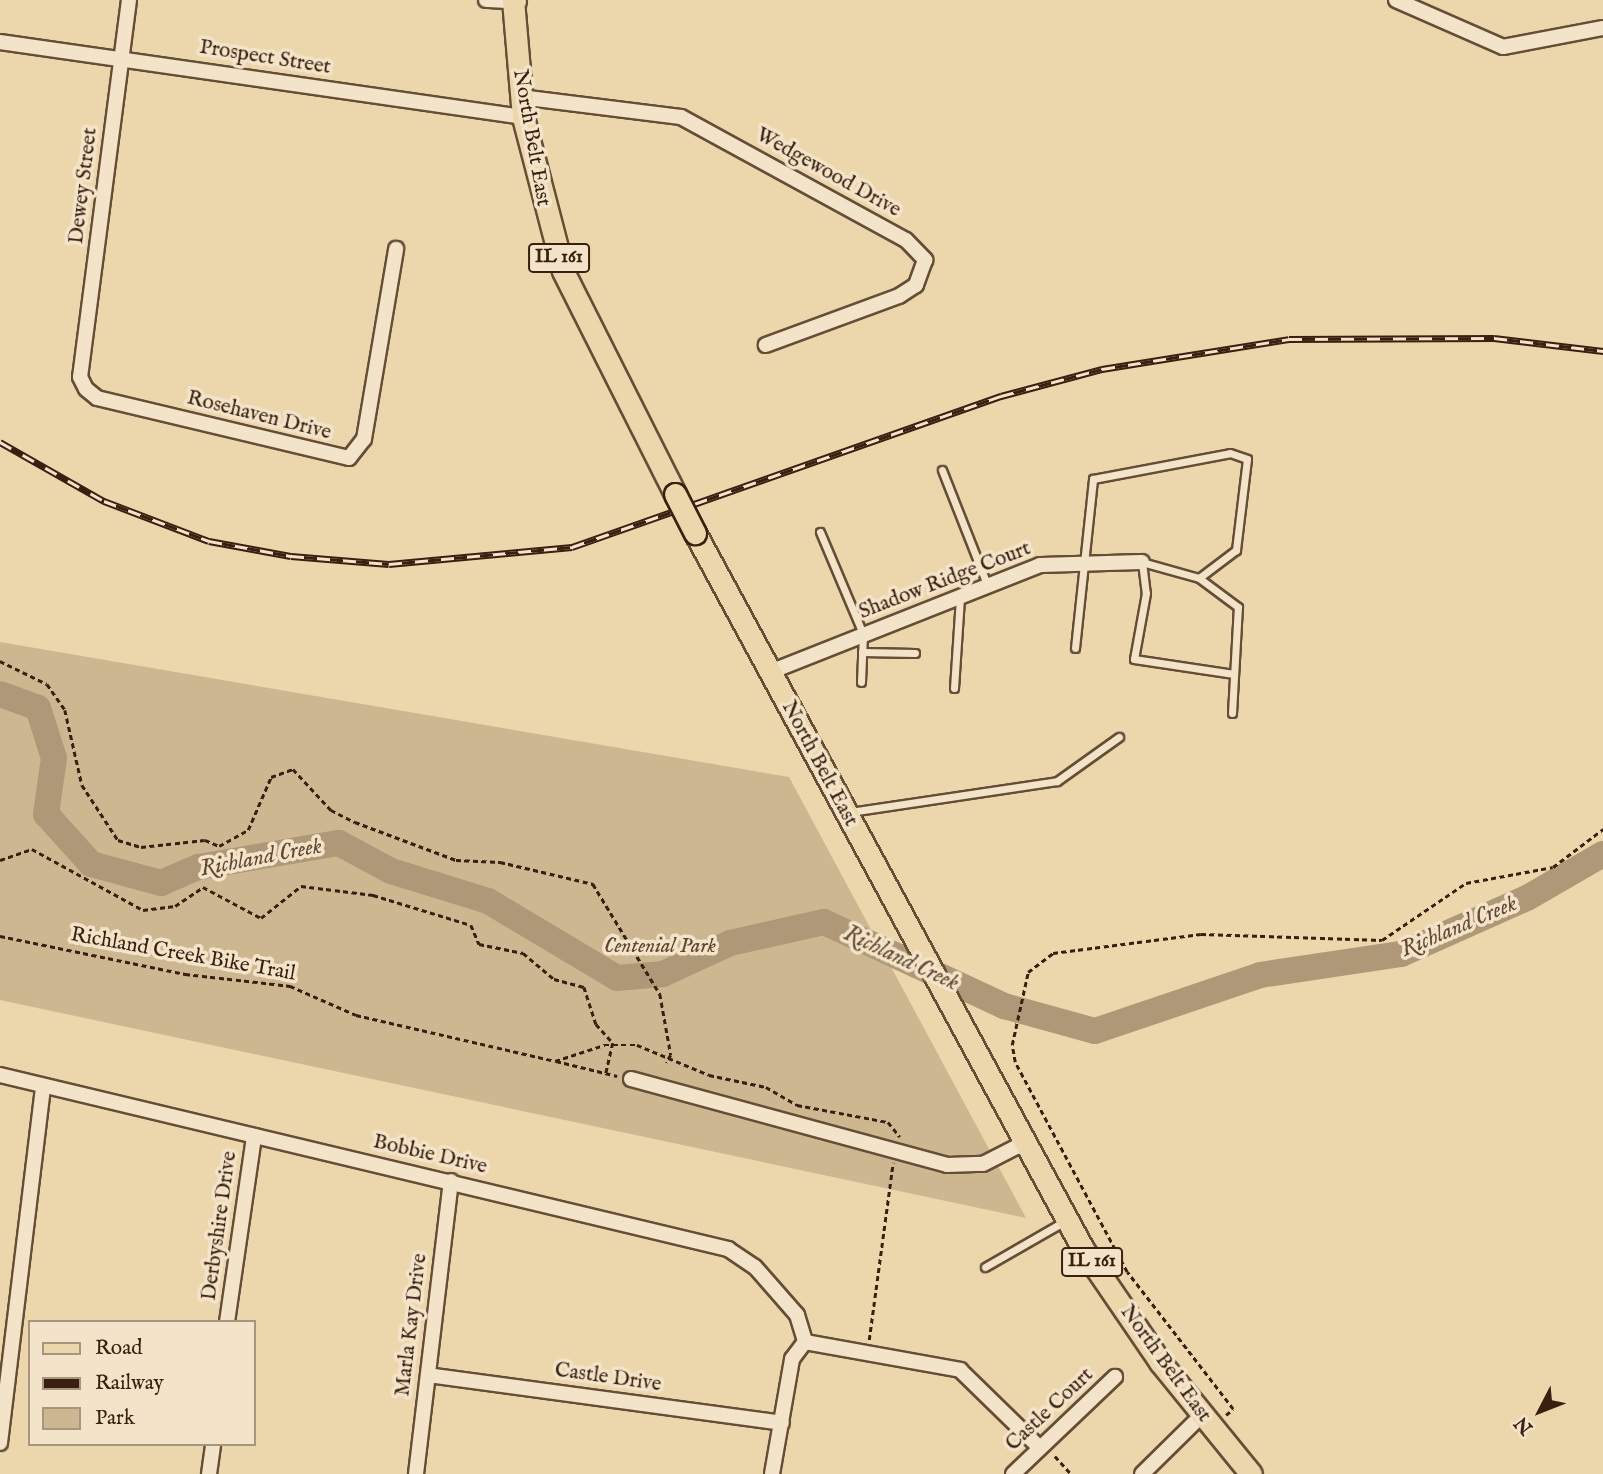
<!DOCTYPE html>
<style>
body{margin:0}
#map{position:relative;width:1603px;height:1474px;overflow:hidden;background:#ecd6ac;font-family:"IM FELL English",serif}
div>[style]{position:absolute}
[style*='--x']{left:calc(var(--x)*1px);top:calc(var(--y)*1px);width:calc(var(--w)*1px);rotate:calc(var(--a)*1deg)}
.green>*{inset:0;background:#cdb791}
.river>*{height:26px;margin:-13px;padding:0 13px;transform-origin:13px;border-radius:13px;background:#af9877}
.path>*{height:2.5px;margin-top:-1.25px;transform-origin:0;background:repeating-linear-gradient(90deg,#381f0f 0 5px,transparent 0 8.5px)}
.roads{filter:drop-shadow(2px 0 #654d36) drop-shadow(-2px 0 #654d36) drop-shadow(0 2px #654d36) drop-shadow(0 -2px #654d36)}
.lane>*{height:7px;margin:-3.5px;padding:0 3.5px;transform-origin:3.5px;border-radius:3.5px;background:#f3e4c9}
.street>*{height:14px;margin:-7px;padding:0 7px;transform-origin:7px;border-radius:7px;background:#f3e4c9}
.primary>*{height:21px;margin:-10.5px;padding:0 10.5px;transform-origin:10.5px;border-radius:10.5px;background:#ecd6ac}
.rail>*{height:7px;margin-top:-3.5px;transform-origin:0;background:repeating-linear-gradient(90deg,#f3e4c9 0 13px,#381f0f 0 26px);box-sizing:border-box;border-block:2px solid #381f0f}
.bridges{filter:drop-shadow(2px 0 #381f0f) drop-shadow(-2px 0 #381f0f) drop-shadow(0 2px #381f0f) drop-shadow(0 -2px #381f0f)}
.primary-bridge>*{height:21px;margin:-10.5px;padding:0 10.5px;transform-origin:10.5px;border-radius:10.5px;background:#ecd6ac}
span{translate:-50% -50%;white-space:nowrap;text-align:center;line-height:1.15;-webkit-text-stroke:7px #f3e4c9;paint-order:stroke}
.shield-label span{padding:2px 5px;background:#f3e4c9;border:2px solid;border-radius:5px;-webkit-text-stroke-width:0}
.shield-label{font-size:19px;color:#381f0f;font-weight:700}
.street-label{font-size:21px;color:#381f0f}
.park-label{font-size:21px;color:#5d4530;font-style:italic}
.water-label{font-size:23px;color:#624933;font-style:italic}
.legend{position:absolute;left:28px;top:1320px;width:228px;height:126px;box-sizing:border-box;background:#f3e4c9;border:2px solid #a8957f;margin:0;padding:9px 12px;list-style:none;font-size:21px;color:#381f0f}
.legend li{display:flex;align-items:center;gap:14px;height:35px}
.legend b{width:35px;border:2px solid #a8957f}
.north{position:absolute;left:1505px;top:1376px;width:70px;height:70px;-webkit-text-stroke:5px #f3e4c9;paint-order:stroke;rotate:228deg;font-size:19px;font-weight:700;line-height:28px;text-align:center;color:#381f0f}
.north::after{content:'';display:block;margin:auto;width:24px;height:32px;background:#381f0f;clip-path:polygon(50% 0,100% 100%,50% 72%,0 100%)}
</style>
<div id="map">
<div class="green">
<div style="clip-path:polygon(0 642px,789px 777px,1026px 1218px,0 1000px)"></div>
</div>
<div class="river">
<div style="--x:0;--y:694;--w:40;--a:20.2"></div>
<div style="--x:38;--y:708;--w:52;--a:72.3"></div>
<div style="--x:54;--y:758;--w:57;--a:98.1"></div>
<div style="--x:46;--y:814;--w:67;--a:48"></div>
<div style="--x:91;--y:864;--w:73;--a:15.2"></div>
<div style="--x:161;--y:883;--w:40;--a:-23.4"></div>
<div style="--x:198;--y:867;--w:143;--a:-9.7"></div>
<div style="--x:339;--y:843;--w:59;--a:28.3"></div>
<div style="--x:391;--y:871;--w:102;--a:17.2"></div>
<div style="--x:488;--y:901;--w:150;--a:30.8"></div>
<div style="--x:617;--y:978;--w:46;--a:-5"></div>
<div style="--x:663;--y:974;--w:74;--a:-24.8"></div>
<div style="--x:730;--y:943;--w:96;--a:-12.6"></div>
<div style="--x:824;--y:922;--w:199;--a:25"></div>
<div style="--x:1004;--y:1006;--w:94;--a:15.4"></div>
<div style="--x:1095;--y:1031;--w:174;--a:-18.7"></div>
<div style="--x:1260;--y:975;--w:143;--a:-8.5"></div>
<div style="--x:1401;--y:954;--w:138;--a:-24"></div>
<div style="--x:1527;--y:898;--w:88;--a:-30.1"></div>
</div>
<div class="path">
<div style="--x:0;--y:661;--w:52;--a:26.1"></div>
<div style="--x:47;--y:684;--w:32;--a:55"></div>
<div style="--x:65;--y:710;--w:77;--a:77.2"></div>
<div style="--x:82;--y:785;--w:66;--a:56.8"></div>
<div style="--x:118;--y:840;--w:24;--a:17"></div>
<div style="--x:141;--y:847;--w:64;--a:-6.2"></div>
<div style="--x:205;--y:840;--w:15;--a:23"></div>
<div style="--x:219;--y:846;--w:33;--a:-29"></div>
<div style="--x:248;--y:830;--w:58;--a:-66.5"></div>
<div style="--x:271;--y:777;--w:23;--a:-20"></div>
<div style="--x:293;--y:769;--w:56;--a:47.2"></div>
<div style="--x:331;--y:810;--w:27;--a:27"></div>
<div style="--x:355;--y:822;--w:108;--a:20.6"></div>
<div style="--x:456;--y:860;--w:44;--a:2.6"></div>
<div style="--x:500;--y:862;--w:96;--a:13.3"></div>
<div style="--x:593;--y:884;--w:129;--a:58.7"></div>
<div style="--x:660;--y:994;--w:62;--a:79.8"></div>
<div style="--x:671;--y:1055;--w:9;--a:122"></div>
<div style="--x:0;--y:860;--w:34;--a:-19"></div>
<div style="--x:32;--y:849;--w:127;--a:28.8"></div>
<div style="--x:143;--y:910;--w:32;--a:-7"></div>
<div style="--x:175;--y:906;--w:34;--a:-34"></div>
<div style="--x:203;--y:887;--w:66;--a:28.1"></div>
<div style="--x:261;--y:918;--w:51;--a:-38.7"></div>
<div style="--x:301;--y:886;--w:73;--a:7.1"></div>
<div style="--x:373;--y:895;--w:102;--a:17"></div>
<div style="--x:471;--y:925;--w:21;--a:67"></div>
<div style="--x:479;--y:944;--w:45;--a:11.6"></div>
<div style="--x:523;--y:953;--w:40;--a:40"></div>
<div style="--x:554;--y:979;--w:31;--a:15"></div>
<div style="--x:584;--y:987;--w:39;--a:72"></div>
<div style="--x:596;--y:1024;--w:25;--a:48"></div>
<div style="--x:613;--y:1043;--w:31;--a:103"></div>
<div style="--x:0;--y:936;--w:189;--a:11.6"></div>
<div style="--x:185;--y:974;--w:106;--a:6.5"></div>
<div style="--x:290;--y:986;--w:72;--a:23.7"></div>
<div style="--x:356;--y:1015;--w:204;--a:13"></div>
<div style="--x:555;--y:1061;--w:52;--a:-18.1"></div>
<div style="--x:604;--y:1045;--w:33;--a:0"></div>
<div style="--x:637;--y:1045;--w:78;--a:22.6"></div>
<div style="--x:709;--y:1075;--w:58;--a:11.9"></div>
<div style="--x:766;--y:1087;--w:36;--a:30"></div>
<div style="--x:797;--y:1105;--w:93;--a:10.6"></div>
<div style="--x:888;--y:1122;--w:19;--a:51"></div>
<div style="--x:556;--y:1061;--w:63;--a:13.8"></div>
<div style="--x:869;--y:1340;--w:179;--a:-82.3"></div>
<div style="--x:1226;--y:1415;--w:9;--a:-41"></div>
<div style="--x:1233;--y:1409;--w:173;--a:-127.7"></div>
<div style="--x:1127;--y:1272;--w:238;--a:-118.1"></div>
<div style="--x:1015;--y:1062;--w:17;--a:-100"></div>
<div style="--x:1012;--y:1045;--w:75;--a:-77.6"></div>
<div style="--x:1028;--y:972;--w:31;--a:-37"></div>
<div style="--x:1053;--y:953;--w:149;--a:-7.3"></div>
<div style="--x:1201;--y:934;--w:181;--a:1.9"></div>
<div style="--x:1382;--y:940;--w:102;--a:-34.2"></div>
<div style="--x:1466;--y:883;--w:88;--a:-10.4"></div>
<div style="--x:1553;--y:867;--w:63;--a:-37.2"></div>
<div style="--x:1055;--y:1456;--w:24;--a:48"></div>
</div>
<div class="roads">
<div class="lane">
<div style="--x:942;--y:470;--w:123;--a:68.5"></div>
<div style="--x:820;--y:532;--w:111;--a:67.1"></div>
<div style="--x:863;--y:634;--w:48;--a:92.4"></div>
<div style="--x:1075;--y:648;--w:170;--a:-83.9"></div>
<div style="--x:1093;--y:479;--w:139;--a:-10.7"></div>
<div style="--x:1230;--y:453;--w:18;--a:19"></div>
<div style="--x:1247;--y:459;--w:92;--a:96.9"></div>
<div style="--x:1236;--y:550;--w:46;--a:142.9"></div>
<div style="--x:862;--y:652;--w:53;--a:1.1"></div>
<div style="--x:954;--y:688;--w:90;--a:-86.2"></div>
<div style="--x:1232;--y:713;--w:106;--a:-86.8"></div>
<div style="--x:1238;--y:607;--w:49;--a:-143.4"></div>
<div style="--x:1199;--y:578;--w:59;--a:-164.3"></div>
<div style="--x:1142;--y:562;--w:31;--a:83"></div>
<div style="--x:1146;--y:593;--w:67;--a:100.3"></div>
<div style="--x:1134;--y:659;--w:101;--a:8.5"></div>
<div style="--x:850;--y:812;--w:209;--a:-8.5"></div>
<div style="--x:1057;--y:781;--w:76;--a:-35.4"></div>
<div style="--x:985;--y:1267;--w:92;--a:-29.9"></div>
</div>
<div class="street">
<div style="--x:129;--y:0;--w:380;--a:97.4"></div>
<div style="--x:80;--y:377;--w:13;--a:63"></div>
<div style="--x:86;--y:389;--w:14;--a:39"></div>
<div style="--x:97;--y:398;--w:259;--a:13.4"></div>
<div style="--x:349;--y:458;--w:24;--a:-52"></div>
<div style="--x:364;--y:439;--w:193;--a:-80.4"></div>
<div style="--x:486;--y:0;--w:33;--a:3"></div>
<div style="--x:1396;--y:0;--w:117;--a:23.7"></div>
<div style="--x:1503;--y:47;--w:102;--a:-10.8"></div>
<div style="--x:0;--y:42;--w:528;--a:8.16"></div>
<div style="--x:520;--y:97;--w:162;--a:7.1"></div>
<div style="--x:681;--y:117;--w:256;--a:28.7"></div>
<div style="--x:906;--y:240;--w:28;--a:46"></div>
<div style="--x:925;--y:260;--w:27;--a:110"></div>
<div style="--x:916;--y:285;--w:20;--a:147"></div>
<div style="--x:899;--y:296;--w:142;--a:159.8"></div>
<div style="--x:770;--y:672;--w:290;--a:-21.6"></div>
<div style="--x:1040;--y:565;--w:102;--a:-1.7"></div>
<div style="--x:0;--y:1075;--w:749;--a:13.44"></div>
<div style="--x:728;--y:1249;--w:32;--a:34"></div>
<div style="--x:755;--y:1267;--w:64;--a:48.8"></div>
<div style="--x:797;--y:1315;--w:28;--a:73"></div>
<div style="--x:631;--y:1079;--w:327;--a:15.2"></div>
<div style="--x:947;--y:1165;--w:36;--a:-2"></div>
<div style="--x:983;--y:1164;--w:44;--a:-27.1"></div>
<div style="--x:227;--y:1322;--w:188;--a:-81.7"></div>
<div style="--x:805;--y:1342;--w:158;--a:10.2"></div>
<div style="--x:960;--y:1370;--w:110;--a:44.3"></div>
<div style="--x:428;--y:1375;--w:357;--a:7.7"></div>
<div style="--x:0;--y:1443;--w:358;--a:-83.1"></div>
<div style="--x:209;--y:1474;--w:30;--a:-82"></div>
<div style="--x:416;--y:1474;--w:295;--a:-83.2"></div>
<div style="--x:772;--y:1474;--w:117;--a:-80.1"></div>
<div style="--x:792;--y:1359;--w:21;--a:-53"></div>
<div style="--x:1013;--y:1474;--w:141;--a:-43.6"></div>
<div style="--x:1142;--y:1474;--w:83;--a:-44.5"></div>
</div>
<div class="primary">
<div style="--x:513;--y:0;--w:117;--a:85.1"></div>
<div style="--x:523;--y:117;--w:159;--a:75.4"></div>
<div style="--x:563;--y:271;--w:250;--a:63.3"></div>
<div style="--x:695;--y:533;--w:814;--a:61.55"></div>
<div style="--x:1083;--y:1249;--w:137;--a:55.7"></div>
<div style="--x:1160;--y:1362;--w:144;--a:50.9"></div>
</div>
</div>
<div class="rail">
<div style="--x:0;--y:442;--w:120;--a:29.6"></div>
<div style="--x:104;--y:501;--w:112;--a:20.9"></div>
<div style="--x:209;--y:541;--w:83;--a:10.4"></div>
<div style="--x:291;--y:556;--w:98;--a:4.7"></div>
<div style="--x:389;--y:564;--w:184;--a:-5.3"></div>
<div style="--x:572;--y:547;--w:455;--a:-19.4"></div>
<div style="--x:1001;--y:396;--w:105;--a:-15"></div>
<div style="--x:1102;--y:369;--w:189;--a:-9.1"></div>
<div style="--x:1289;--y:339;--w:205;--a:-0.3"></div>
<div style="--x:1494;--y:338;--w:110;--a:6.8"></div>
</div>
<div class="bridges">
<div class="primary-bridge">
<div style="--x:675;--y:494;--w:44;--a:62.9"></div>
</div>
</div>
<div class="shield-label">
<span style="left:559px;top:258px">IL 161</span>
<span style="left:1092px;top:1262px">IL 161</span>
</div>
<div class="street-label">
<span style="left:265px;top:58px;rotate:9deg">Prospect Street</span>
<span style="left:531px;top:138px;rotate:80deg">North Belt East</span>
<span style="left:828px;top:173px;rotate:29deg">Wedgewood Drive</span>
<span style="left:84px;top:186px;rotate:-83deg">Dewey Street</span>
<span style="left:259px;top:416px;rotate:14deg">Rosehaven Drive</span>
<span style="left:945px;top:581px;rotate:-21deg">Shadow Ridge Court</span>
<span style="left:819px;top:764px;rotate:62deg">North Belt East</span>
<span style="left:183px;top:955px;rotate:10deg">Richland Creek Bike Trail</span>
<span style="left:430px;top:1155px;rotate:13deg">Bobbie Drive</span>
<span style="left:220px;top:1226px;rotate:-82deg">Derbyshire Drive</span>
<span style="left:412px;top:1325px;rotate:-83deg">Marla Kay Drive</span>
<span style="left:1165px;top:1364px;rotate:54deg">North Belt East</span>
<span style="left:608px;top:1378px;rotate:8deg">Castle Drive</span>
<span style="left:1050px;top:1410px;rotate:-43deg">Castle Court</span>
</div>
<div class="park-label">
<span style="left:660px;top:947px">Centenial Park</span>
</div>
<div class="water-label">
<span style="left:261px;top:858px;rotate:-11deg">Richland Creek</span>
<span style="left:1459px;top:927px;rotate:-23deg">Richland Creek</span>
<span style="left:901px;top:959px;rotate:25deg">Richland Creek</span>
</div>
<ul class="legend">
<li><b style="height:9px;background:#ecd6ac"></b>Road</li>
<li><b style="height:9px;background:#381f0f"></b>Railway</li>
<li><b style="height:19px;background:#cdb791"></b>Park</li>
</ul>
<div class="north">N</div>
</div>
